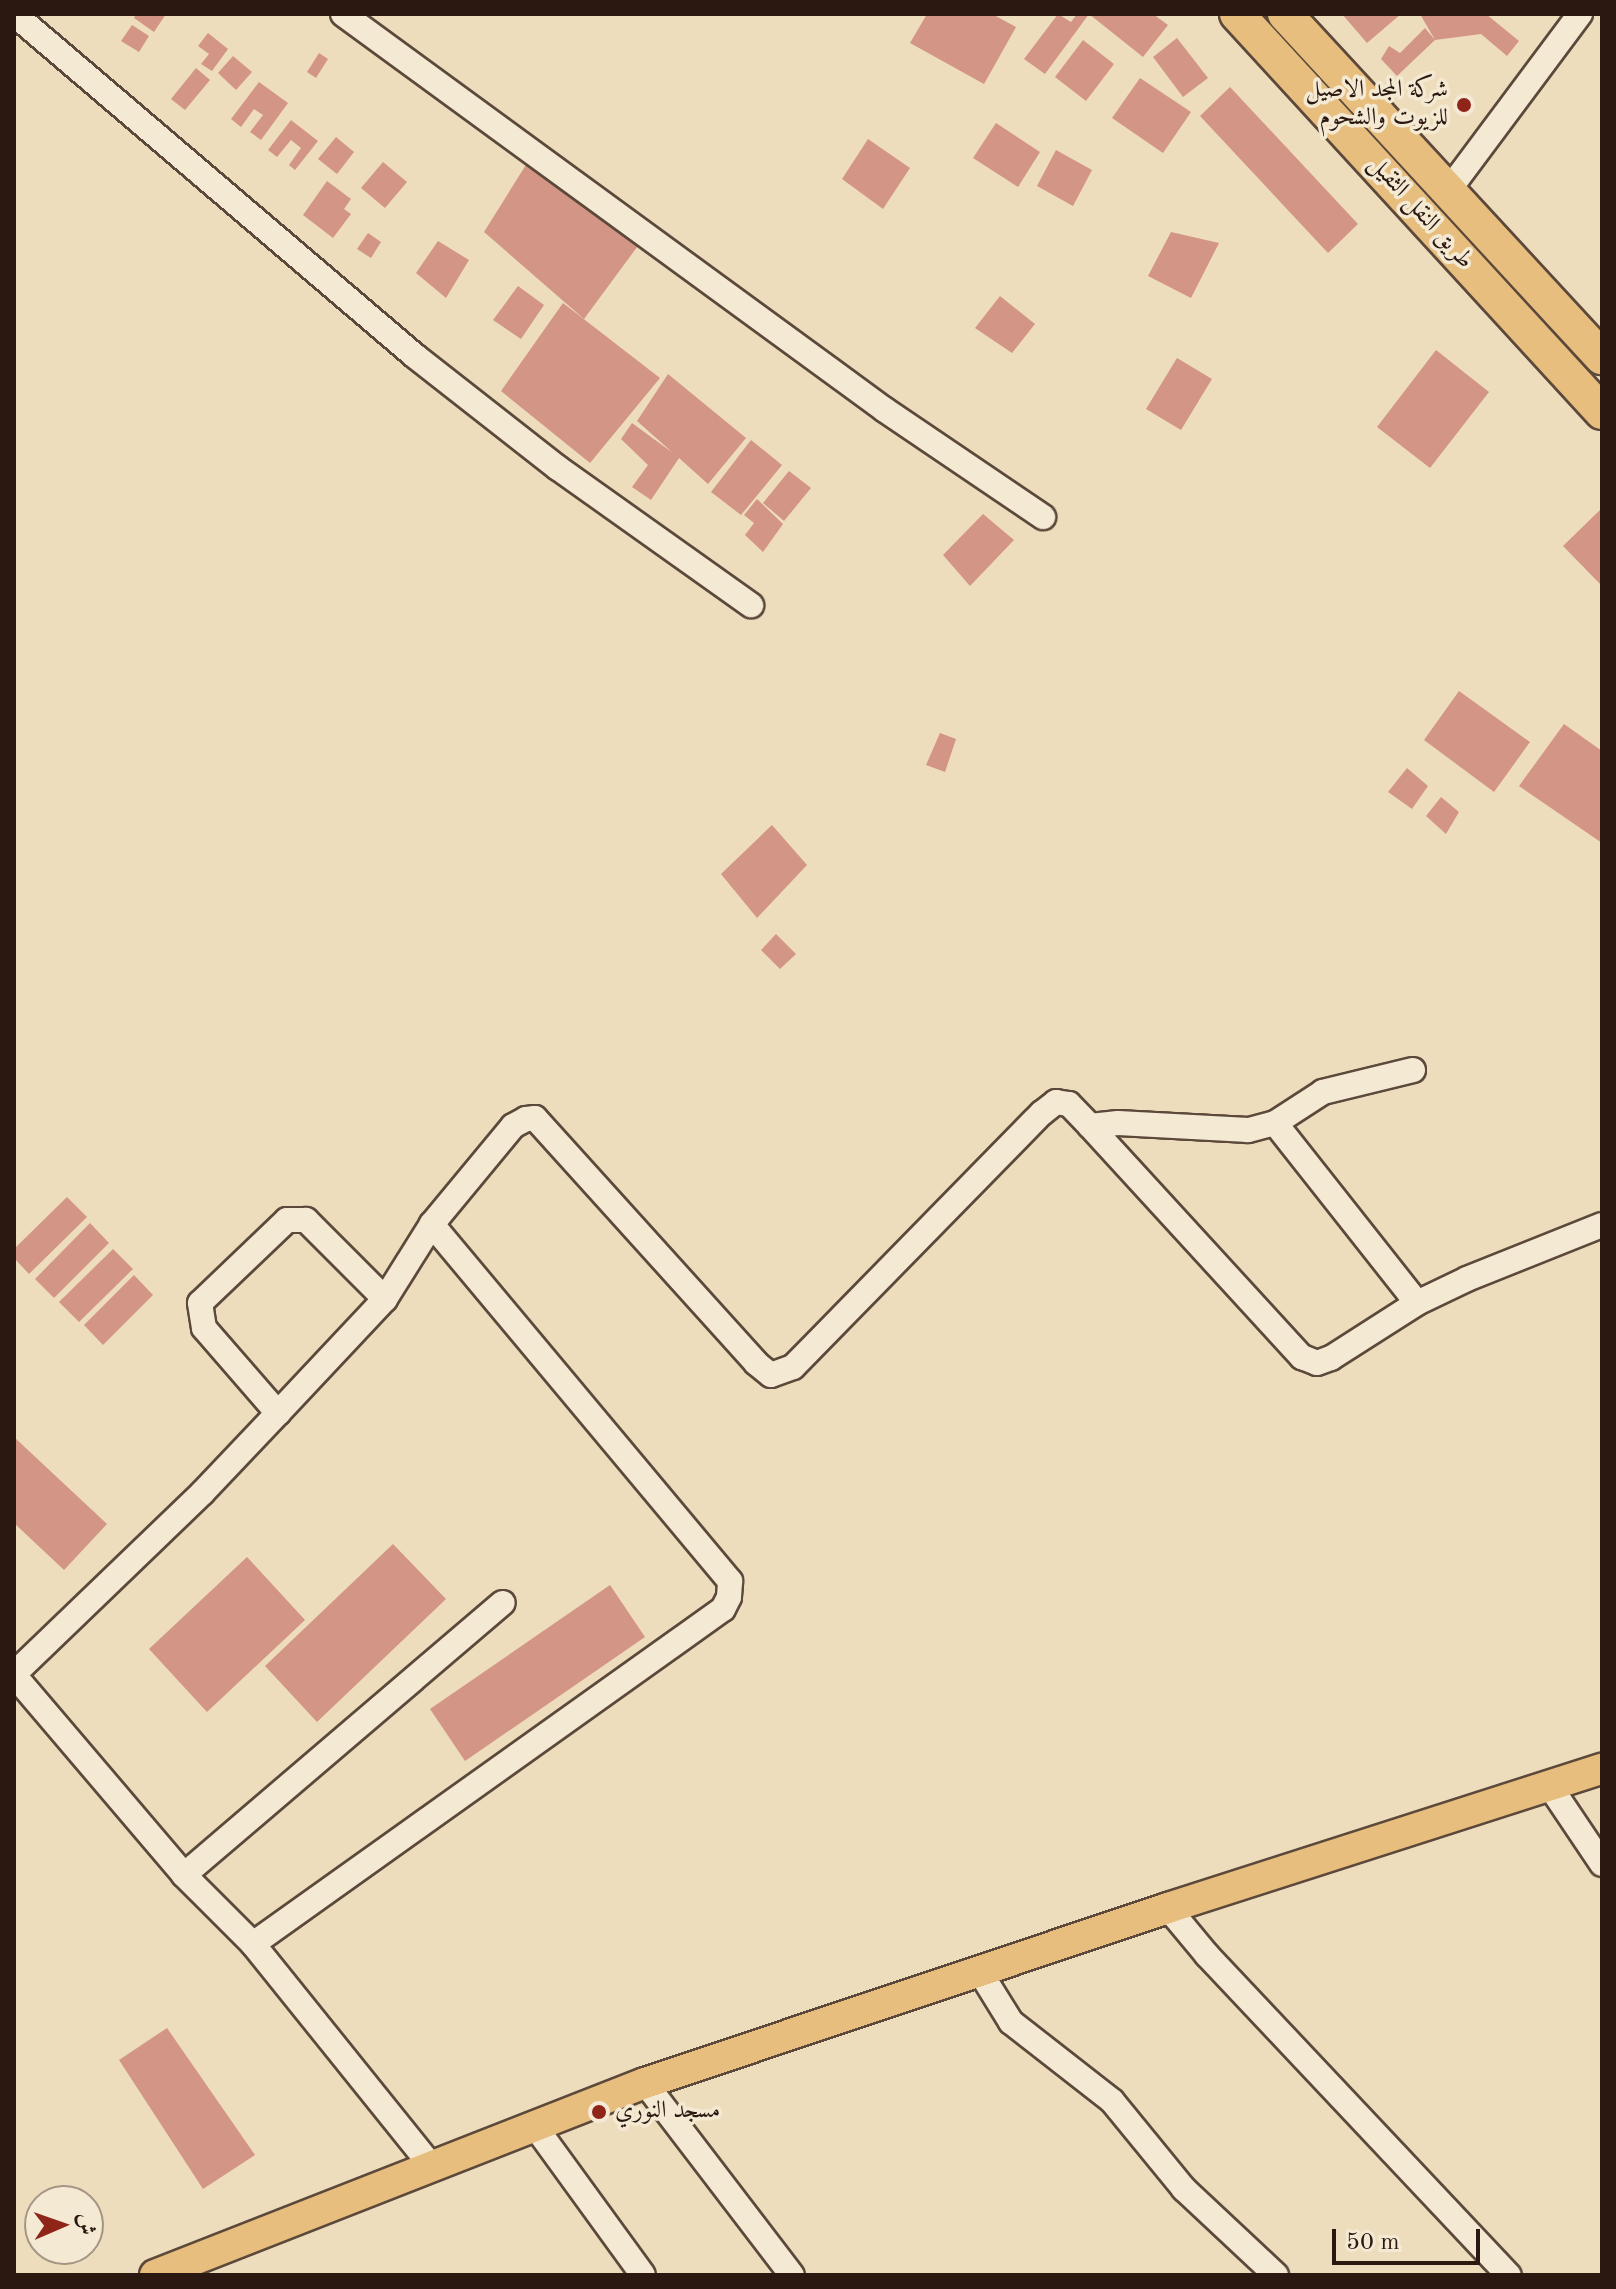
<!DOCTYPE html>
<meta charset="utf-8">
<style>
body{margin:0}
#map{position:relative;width:1616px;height:2289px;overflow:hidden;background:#eeddbc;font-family:"Old Standard TT",Amiri,serif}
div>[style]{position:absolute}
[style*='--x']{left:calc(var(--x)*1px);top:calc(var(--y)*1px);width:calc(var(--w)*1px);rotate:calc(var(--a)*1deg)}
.building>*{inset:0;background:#d39585}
.roads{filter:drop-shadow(2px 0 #5c493b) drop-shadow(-2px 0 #5c493b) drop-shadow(0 2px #5c493b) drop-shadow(0 -2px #5c493b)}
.minor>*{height:24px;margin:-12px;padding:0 12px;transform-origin:12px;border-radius:12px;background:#f4e9d3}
.major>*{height:30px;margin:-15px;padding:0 15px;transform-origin:15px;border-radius:15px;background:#e7be7e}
.highway>*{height:34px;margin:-17px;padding:0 17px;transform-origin:17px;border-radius:17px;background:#e7be7e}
.dots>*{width:22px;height:22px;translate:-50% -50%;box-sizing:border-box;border:4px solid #f4e9d3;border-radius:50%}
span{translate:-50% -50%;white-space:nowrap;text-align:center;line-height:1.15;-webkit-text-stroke:7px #f4e9d3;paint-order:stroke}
.poi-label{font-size:24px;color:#2b1810}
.right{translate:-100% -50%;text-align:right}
.left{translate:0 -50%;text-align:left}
.street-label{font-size:24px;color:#2b1810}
.frame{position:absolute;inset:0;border:16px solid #2b1810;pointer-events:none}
.north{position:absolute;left:24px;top:2185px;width:80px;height:80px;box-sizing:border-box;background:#f4e9d3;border:2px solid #a49585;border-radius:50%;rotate:88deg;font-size:22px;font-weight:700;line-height:32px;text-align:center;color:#2b1810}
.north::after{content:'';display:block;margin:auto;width:28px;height:36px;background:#8f2418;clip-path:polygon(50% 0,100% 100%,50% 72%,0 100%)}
.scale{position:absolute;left:1332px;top:2229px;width:148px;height:36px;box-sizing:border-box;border:4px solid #2b1810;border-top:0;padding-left:10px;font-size:24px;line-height:28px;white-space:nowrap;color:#2b1810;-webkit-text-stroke:6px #f4e9d3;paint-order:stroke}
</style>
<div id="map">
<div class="building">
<div style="clip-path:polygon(136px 14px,166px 14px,154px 32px,134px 18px)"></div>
<div style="clip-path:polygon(927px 14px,992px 14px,1016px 27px,984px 84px,910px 43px)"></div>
<div style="clip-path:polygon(1058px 14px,1071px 22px,1077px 14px,1153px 14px,1168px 25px,1143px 57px,1089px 14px,1045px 74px,1024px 59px)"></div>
<div style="clip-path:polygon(1342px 14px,1401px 14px,1367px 43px)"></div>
<div style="clip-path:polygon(1420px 14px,1486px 14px,1519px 41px,1507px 56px,1481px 34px,1435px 40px,1397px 76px,1381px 59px,1389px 46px,1400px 53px,1425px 28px,1435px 40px)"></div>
<div style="clip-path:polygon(132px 25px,149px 36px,139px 52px,121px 41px)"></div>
<div style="clip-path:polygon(208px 33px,228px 49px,212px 71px,201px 64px,209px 54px,198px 46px)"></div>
<div style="clip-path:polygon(1177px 38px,1208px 78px,1183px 97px,1153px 57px)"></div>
<div style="clip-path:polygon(1083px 40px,1114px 64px,1086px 101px,1055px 77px)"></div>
<div style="clip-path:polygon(319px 53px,328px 59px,316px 78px,307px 72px)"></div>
<div style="clip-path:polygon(233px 56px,252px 72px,236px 90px,218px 73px)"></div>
<div style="clip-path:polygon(196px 68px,210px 80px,185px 110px,171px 99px)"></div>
<div style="clip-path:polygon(1140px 78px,1191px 112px,1163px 153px,1112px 118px)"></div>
<div style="clip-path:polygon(259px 82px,288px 103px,261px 140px,250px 132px,263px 115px,254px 109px,241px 127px,231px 119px)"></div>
<div style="clip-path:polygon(1230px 87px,1358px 224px,1328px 253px,1200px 116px)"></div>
<div style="clip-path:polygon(291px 120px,318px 141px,295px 170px,289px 165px,301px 148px,291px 140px,277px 157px,268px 150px)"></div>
<div style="clip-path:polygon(996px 123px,1040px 152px,1018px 187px,973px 158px)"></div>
<div style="clip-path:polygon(336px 137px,354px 152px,337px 174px,318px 159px)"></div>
<div style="clip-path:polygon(868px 139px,910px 168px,883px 209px,842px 179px)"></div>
<div style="clip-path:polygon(1056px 150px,1092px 170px,1073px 206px,1037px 186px)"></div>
<div style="clip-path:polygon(534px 152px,643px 239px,584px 319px,484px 232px)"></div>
<div style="clip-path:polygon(383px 162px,407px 182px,385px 208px,361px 188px)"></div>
<div style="clip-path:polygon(327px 181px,351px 199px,344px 209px,351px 214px,333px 238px,303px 215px)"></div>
<div style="clip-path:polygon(1171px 232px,1219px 243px,1191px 298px,1148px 276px)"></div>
<div style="clip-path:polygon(368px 233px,381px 242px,371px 258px,357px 249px)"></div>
<div style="clip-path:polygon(438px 241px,469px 260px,446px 298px,416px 273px)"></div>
<div style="clip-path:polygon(518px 286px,544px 305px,521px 339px,493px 320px)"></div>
<div style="clip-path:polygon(1000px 296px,1035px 324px,1012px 353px,975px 328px)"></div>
<div style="clip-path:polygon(563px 303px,660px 378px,590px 463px,501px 391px)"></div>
<div style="clip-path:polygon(1436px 350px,1489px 392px,1430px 468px,1377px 427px)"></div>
<div style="clip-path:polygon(1177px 358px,1212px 379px,1181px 430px,1146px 409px)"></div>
<div style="clip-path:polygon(668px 374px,746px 438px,708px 484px,679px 458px,651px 500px,632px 487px,648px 465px,621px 439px,632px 423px,673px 453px,637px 421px)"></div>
<div style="clip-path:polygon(751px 440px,782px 465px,741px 515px,711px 492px)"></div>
<div style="clip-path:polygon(789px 471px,811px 488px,784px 521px,763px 503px)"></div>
<div style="clip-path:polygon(757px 499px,783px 524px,763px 552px,745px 535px,754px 523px,744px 515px)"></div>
<div style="clip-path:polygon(1602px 508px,1602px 586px,1563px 546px)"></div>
<div style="clip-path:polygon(983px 514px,1014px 540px,970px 586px,943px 555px)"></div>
<div style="clip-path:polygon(1459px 691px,1530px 742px,1494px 792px,1424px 740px)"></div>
<div style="clip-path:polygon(1564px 724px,1602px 751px,1602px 843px,1519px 786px)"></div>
<div style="clip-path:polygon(940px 733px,956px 739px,945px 772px,926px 765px)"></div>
<div style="clip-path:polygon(1407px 768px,1428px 786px,1412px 809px,1388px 792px)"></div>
<div style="clip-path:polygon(1441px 797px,1459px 812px,1446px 834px,1426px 816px)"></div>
<div style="clip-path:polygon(772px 825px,807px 865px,757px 918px,721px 874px)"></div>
<div style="clip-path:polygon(776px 934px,796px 954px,780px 969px,761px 950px)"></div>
<div style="clip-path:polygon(67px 1197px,87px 1217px,29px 1274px,14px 1258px,14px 1249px)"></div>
<div style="clip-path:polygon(90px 1223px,109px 1243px,54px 1298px,35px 1279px)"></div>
<div style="clip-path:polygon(113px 1249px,133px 1269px,79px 1322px,59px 1302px)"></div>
<div style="clip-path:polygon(134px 1275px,153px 1295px,103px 1345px,84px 1325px)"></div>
<div style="clip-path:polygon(14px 1437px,107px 1524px,64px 1570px,14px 1523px)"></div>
<div style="clip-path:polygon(393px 1544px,446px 1599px,317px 1722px,265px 1666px)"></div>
<div style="clip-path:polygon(247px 1557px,305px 1620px,207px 1712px,149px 1649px)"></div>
<div style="clip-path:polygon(610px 1585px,645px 1637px,465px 1761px,430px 1709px)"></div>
<div style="clip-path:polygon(167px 2028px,255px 2155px,203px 2189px,119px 2060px)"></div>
</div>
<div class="roads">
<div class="minor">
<div style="--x:14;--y:14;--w:527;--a:40.46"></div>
<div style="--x:415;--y:356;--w:182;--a:38.1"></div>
<div style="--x:558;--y:468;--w:237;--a:35.4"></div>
<div style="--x:343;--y:14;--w:671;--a:36.15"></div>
<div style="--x:885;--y:410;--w:191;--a:34.1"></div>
<div style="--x:1448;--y:191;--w:221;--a:-53.3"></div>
<div style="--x:1413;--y:1070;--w:93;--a:166.3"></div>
<div style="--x:1323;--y:1092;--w:57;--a:147.1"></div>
<div style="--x:1275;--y:1123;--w:28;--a:165"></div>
<div style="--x:1248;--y:1130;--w:130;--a:-176.9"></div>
<div style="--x:1118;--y:1123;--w:28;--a:174"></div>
<div style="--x:1090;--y:1126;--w:314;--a:47.5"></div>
<div style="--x:1302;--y:1357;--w:16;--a:22"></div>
<div style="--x:1317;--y:1363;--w:15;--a:-20"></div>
<div style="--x:1331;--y:1358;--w:102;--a:-32.6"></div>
<div style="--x:1417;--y:1303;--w:55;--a:-25.6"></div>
<div style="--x:1467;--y:1279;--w:145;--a:-21.8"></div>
<div style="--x:1275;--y:1123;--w:229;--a:51.7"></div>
<div style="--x:385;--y:1299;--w:89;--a:-57.9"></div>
<div style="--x:14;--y:1674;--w:262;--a:-43.9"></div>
<div style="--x:203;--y:1492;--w:109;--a:-46.5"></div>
<div style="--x:278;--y:1413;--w:156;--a:-46.8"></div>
<div style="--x:385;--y:1299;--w:112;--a:-135"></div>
<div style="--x:306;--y:1220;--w:19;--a:180"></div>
<div style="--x:287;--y:1220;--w:120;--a:136.3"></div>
<div style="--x:200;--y:1303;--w:25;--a:81"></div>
<div style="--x:204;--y:1328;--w:113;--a:49"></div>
<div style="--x:14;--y:1675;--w:262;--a:49.6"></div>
<div style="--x:184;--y:1875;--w:98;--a:45"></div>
<div style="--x:253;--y:1944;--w:287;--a:51.2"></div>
<div style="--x:1549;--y:1785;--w:95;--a:56.1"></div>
<div style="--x:184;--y:1875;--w:419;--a:-40.5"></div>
<div style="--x:1168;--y:1908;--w:61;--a:50.3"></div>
<div style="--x:1207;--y:1955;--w:440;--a:46.7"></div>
<div style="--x:253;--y:1944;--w:577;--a:-35.48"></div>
<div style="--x:723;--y:1609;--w:13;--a:-63"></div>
<div style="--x:729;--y:1597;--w:16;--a:-86"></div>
<div style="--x:730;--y:1581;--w:465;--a:-129.9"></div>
<div style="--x:432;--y:1224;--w:127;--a:-50.4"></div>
<div style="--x:513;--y:1126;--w:15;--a:-28"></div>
<div style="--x:526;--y:1119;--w:9;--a:-6"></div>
<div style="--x:535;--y:1118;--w:330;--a:47.9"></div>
<div style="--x:756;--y:1363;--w:19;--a:39"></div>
<div style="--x:771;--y:1375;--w:23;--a:-20"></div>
<div style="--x:793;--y:1367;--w:356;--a:-45.6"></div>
<div style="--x:1042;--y:1113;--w:18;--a:-38"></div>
<div style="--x:1056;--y:1102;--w:13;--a:9"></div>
<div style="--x:1069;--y:1104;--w:30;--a:46"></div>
<div style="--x:980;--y:1972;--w:59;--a:58.2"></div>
<div style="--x:1011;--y:2022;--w:128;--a:38"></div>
<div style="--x:1112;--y:2101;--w:114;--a:50.7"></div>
<div style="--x:1184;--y:2189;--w:126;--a:43.1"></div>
<div style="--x:645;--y:2083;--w:242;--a:52.6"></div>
<div style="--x:534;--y:2125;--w:185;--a:54"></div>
</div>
<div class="major">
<div style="--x:155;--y:2275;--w:526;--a:-21.4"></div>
<div style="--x:645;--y:2083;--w:552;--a:-18.5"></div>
<div style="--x:1168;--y:1908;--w:456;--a:-17.8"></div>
</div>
<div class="highway">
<div style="--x:1237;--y:14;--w:540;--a:47.48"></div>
<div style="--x:1285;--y:14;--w:467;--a:47.3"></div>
</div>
</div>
<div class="dots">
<div style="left:1464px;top:105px;background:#8f2418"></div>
<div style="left:599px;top:2112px;background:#8f2418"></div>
</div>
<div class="poi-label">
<span class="right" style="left:1448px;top:105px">شركة المجد الاصيل<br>للزيوت والشحوم</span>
<span class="left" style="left:615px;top:2112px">مسجد النوري</span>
</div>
<div class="street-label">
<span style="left:1420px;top:213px;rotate:48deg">طريق النقل الثقيل</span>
</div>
<div class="frame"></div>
<div class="north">ش</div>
<div class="scale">50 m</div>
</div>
